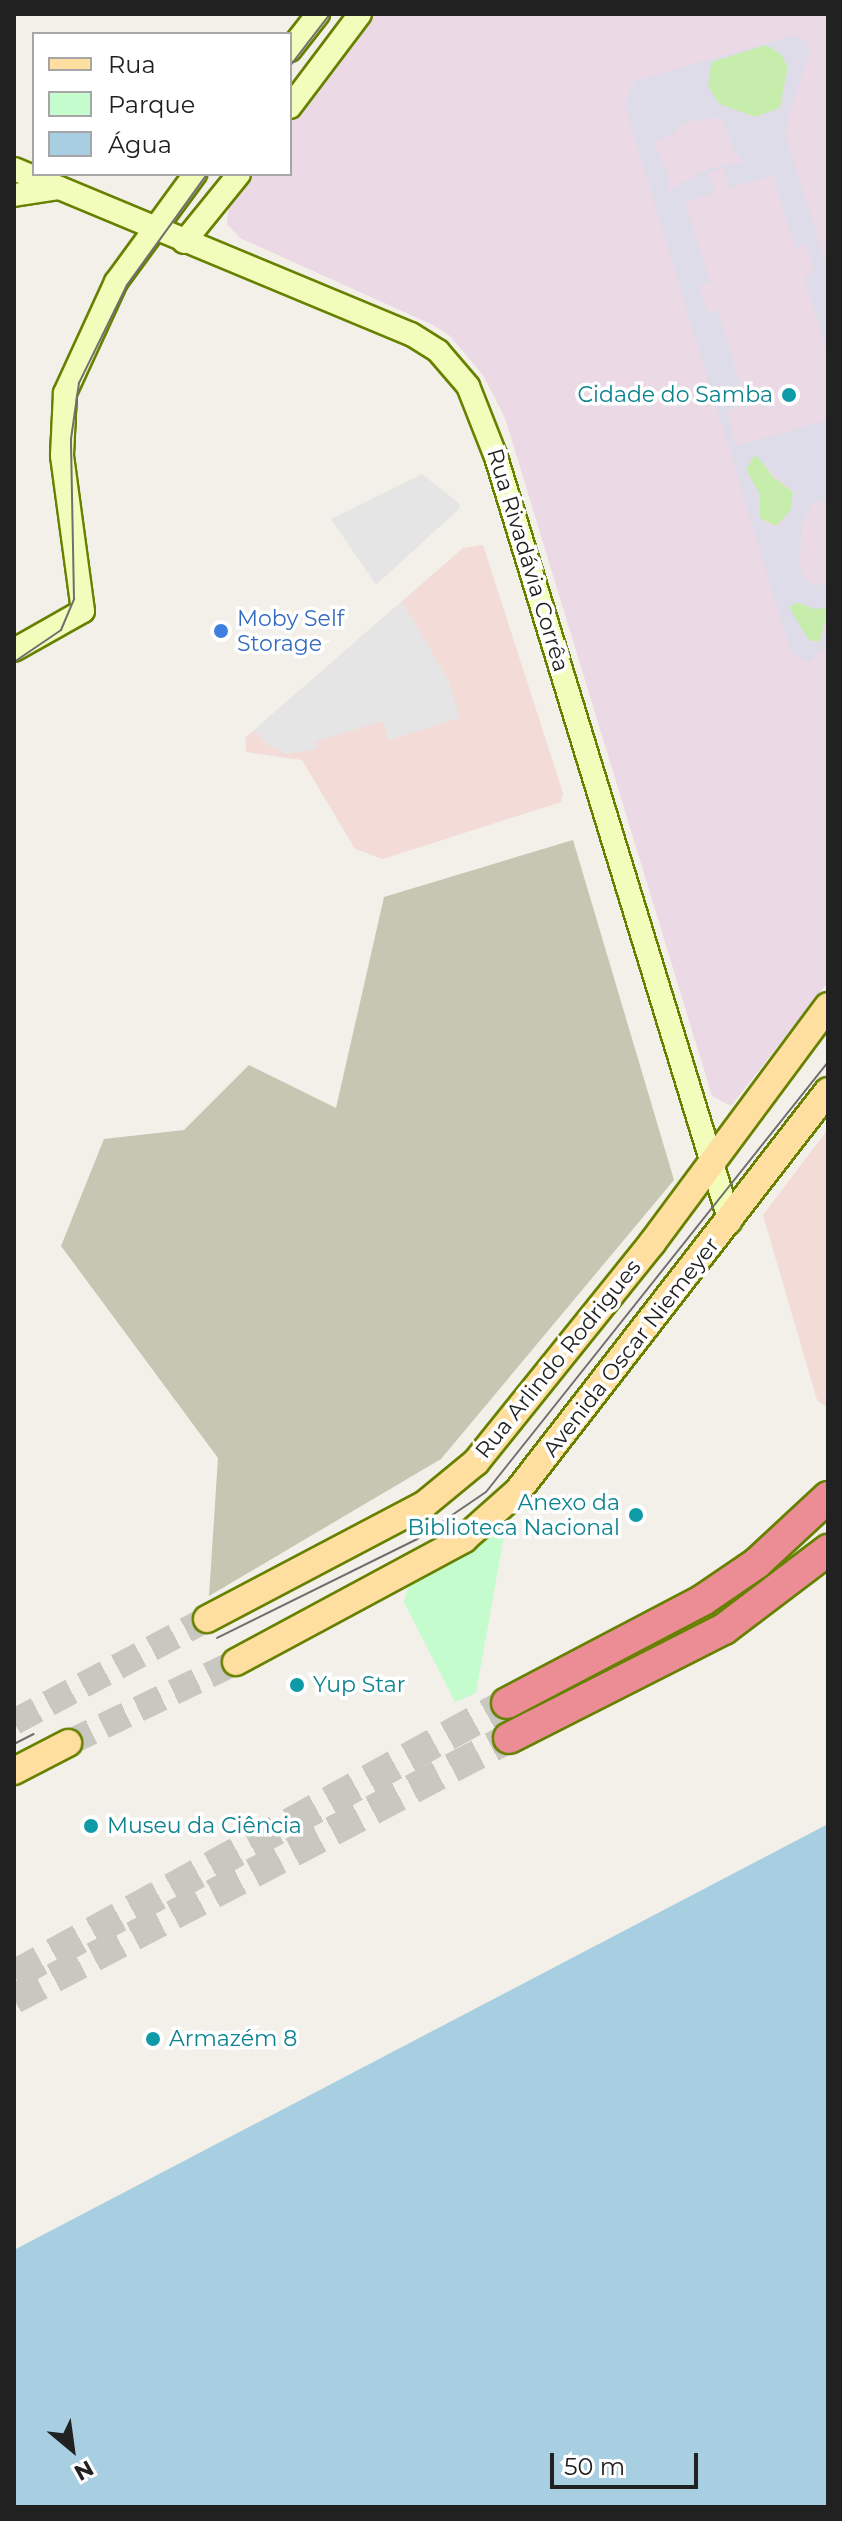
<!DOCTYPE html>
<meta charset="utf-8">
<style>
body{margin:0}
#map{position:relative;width:842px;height:2521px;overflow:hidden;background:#f2f0e8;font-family:Montserrat,sans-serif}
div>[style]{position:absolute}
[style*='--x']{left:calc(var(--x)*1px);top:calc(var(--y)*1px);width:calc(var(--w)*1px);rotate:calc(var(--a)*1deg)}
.commercial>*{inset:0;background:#f3dbd7}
.industrial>*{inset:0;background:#ebd9e6}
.construction>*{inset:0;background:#c5c7b2}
.grass>*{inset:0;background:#c6edac}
.park>*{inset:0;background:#c4fcce}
.parking>*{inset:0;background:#e5e5e5}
.plaza>*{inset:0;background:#dddce8}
.water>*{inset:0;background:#a7cee1}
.primary-tunnel>*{height:26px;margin-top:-13px;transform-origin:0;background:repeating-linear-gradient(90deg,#c8c7c0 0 26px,transparent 0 39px)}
.highway-tunnel>*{height:30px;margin-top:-15px;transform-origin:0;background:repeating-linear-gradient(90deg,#c8c7c0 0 30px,transparent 0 45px)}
.roads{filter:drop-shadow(2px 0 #668100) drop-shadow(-2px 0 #668100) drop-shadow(0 2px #668100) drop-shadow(0 -2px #668100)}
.secondary>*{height:22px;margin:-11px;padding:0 11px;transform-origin:11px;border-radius:11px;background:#f3fdbb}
.primary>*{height:26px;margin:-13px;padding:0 13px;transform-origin:13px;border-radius:13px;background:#ffdfa0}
.highway>*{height:30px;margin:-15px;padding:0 15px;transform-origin:15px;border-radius:15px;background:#ec8d95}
.tram>*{height:2px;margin:-1px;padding:0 1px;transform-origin:1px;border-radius:1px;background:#6f6f6f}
.dots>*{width:22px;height:22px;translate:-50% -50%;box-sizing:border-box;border:4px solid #fff;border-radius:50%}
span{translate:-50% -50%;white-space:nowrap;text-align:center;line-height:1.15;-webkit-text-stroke:7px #fff;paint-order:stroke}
.culture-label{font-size:22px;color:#0d838f}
.right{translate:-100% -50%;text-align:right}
.left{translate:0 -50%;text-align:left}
.street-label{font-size:22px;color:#212121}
.shop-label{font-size:22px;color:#366cbe}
.frame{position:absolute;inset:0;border:16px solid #212121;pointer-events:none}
.legend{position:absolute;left:32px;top:32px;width:260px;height:144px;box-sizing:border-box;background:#fff;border:2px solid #a6a6a6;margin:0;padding:10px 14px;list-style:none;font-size:24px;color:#212121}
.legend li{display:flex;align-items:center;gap:16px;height:40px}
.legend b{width:40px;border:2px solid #a6a6a6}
.north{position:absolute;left:32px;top:2409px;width:80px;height:80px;-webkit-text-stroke:6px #fff;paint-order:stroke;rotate:151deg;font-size:22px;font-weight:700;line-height:32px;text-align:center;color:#212121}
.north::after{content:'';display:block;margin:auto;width:28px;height:36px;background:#212121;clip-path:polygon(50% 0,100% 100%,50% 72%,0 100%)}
.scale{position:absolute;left:550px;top:2453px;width:148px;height:36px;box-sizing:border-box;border:4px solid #212121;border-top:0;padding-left:10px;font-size:24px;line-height:28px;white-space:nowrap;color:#212121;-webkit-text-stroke:6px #fff;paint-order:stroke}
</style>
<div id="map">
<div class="commercial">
<div style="clip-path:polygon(483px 545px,563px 793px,561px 802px,383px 859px,355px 849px,302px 760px,246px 752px,245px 738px,463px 548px)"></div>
<div style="clip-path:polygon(828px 1129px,828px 1409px,817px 1400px,763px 1215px)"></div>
</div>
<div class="industrial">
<div style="clip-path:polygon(369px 14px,828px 14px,828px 982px,731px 1106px,712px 1096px,505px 418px,483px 375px,450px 336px,433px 325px,240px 238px,227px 224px,229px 204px,247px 174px,290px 174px,290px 117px)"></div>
</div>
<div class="construction">
<div style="clip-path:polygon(573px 840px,674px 1180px,441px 1459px,209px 1596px,218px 1458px,61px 1246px,104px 1139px,184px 1130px,249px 1065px,336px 1108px,384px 897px)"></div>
</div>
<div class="grass">
<div style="clip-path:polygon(766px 45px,781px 54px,788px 67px,780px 108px,755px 117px,719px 104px,708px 86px,711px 62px)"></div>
<div style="clip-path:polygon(751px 456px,758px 456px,772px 476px,793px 492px,791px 510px,776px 526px,760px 518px,760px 502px,746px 469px)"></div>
<div style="clip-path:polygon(793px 602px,828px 608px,820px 642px,805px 640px,789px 610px)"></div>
</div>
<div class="park">
<div style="clip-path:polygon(508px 1513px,476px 1693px,455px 1702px,404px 1602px,409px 1583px)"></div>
</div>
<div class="parking">
<div style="clip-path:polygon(422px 474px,460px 504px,459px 509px,376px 585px,331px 519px)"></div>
<div style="clip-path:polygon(402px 601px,449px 682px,460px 718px,389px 740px,383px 721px,315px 742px,318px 749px,286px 754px,268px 745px,254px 730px)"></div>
</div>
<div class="plaza">
<div style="clip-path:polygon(evenodd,792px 36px,806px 40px,810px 52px,788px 116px,786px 136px,828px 272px,828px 356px,804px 276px,814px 273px,806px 245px,795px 248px,773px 175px,729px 188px,724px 168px,708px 173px,715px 192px,685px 202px,710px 282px,699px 286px,707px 312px,718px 310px,748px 411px,743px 405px,727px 411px,735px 446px,828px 420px,828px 499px,812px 504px,802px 523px,800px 562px,804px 579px,817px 586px,828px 583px,828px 608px,814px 609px,797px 602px,789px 607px,811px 644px,820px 641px,828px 621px,828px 645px,808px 663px,791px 653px,624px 103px,635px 81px,792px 36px,766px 45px,781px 54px,788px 67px,780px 108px,755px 117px,719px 104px,708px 86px,711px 62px,766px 45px,792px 36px,721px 117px,734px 151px,745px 162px,709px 168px,668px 191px,669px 176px,654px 142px,672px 135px,685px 122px,721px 117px,792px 36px,755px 455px,793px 492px,791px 510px,780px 525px,770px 526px,760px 518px,760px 495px,746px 469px,755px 455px)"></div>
</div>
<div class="water">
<div style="clip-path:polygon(828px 1824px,828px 2507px,14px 2507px,14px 2250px)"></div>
</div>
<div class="primary-tunnel">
<div style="--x:14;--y:1722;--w:219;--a:-28.1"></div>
<div style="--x:68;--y:1743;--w:187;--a:-25.7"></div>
</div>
<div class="highway-tunnel">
<div style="--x:14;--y:1975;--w:563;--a:-28.89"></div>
<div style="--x:14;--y:1999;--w:560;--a:-27.8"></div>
</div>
<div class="roads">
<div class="secondary">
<div style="--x:290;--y:50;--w:46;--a:-52.1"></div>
<div style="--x:290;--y:107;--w:116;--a:-53"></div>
<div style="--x:14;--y:169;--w:430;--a:22.6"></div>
<div style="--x:411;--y:334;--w:32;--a:32"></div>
<div style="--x:438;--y:351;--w:46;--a:49.4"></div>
<div style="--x:468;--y:386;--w:76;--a:68.5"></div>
<div style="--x:496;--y:457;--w:800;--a:72.99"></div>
<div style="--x:14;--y:195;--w:46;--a:-8.8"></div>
<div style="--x:184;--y:242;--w:87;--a:-51"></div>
<div style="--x:14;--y:650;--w:79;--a:-29.5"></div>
<div style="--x:83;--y:611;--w:157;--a:-97.7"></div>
<div style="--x:62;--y:455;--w:62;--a:-87.2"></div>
<div style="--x:65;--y:393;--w:122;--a:-65.3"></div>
<div style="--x:116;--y:282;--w:134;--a:-53.8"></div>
</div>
<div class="primary">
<div style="--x:207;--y:1619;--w:246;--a:-27.8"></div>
<div style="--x:425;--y:1504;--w:66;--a:-39.5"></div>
<div style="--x:476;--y:1462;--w:281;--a:-51.2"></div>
<div style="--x:652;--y:1243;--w:295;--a:-53.4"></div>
<div style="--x:236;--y:1662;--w:259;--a:-28.3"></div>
<div style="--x:464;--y:1539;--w:72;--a:-41.6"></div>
<div style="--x:518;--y:1491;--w:506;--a:-52.22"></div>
<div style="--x:14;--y:1771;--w:61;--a:-27.4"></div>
</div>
<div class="highway">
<div style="--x:507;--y:1703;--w:221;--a:-27.7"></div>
<div style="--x:703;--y:1600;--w:65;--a:-34.4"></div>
<div style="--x:757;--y:1563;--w:97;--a:-42.9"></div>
<div style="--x:509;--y:1738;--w:241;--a:-26.9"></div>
<div style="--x:724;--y:1629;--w:131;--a:-37.2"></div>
</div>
</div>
<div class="tram">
<div style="--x:290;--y:66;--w:66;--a:-52.4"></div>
<div style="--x:14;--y:662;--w:57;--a:-34.2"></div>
<div style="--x:61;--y:630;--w:34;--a:-67"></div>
<div style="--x:74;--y:599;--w:160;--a:-91.1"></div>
<div style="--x:71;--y:439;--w:57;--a:-81.9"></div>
<div style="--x:79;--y:383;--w:109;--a:-63.9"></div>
<div style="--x:127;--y:285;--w:137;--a:-54.2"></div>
<div style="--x:217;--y:1638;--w:223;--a:-26.3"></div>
<div style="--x:417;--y:1539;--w:83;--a:-34.3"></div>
<div style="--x:486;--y:1492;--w:549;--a:-51.5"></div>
<div style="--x:14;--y:1744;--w:22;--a:-27"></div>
</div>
<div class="dots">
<div style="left:789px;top:395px;background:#0f9aa8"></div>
<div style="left:221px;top:631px;background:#3f7fe0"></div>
<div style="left:636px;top:1515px;background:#0f9aa8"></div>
<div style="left:297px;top:1685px;background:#0f9aa8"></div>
<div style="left:91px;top:1826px;background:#0f9aa8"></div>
<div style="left:153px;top:2039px;background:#0f9aa8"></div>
</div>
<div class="culture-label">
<span class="right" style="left:773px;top:395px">Cidade do Samba</span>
<span class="right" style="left:620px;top:1515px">Anexo da<br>Biblioteca Nacional</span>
<span class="left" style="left:313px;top:1685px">Yup Star</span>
<span class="left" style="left:107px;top:1826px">Museu da Ciência</span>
<span class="left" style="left:169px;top:2039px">Armazém 8</span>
</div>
<div class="street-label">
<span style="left:528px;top:560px;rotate:73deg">Rua Rivadávia Corrêa</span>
<span style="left:631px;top:1347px;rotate:-52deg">Avenida Oscar Niemeyer</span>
<span style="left:558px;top:1359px;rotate:-51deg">Rua Arlindo Rodrigues</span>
</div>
<div class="shop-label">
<span class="left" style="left:237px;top:631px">Moby Self<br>Storage</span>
</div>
<div class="frame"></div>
<ul class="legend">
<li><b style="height:10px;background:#ffdfa0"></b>Rua</li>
<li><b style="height:22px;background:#c4fcce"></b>Parque</li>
<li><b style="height:22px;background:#a7cee1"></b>Água</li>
</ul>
<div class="north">N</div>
<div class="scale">50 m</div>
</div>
